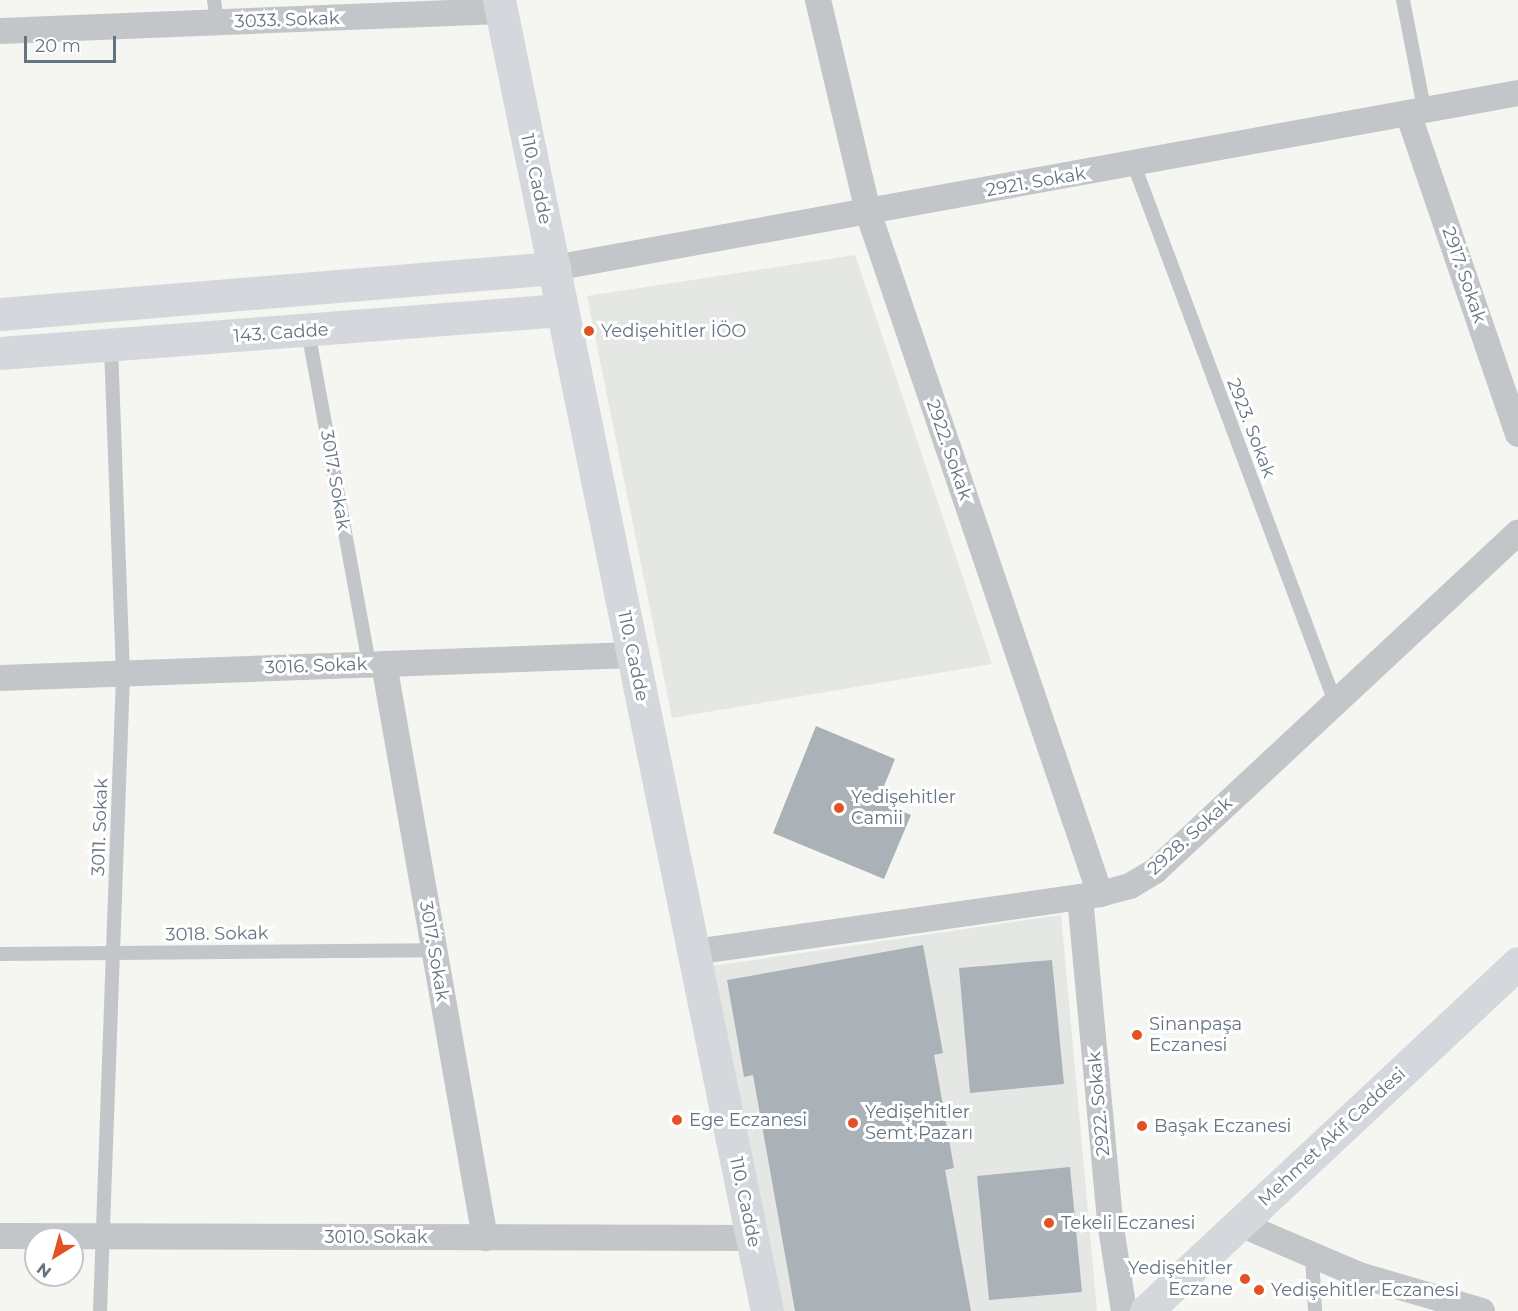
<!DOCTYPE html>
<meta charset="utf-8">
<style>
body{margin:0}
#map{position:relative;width:1518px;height:1311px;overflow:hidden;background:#f5f5f1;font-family:Montserrat,sans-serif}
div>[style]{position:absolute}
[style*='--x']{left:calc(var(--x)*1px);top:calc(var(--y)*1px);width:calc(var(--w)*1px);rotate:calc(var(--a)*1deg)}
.built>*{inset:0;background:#e5e7e5}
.building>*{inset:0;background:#abb2b7}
.lane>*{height:14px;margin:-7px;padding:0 7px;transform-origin:7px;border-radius:7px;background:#c2c6c9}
.street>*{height:26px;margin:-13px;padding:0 13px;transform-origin:13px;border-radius:13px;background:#c2c6c9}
.secondary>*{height:33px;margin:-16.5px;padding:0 16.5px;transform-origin:16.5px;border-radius:16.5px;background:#d4d8dc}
.dots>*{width:16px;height:16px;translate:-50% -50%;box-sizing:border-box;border:3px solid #fff;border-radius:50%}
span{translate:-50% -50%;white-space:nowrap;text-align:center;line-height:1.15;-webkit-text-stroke:6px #fff;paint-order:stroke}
.street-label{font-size:18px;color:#647482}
.poi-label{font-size:18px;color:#647482}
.left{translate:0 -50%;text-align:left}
.right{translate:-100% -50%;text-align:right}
.north{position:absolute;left:24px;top:1227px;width:60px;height:60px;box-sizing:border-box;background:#fff;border:2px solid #c1c7cd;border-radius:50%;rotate:217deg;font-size:16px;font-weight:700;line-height:24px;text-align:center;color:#647482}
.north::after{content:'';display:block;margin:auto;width:21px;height:27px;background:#e25224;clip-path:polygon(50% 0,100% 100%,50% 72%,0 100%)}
.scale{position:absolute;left:24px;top:36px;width:92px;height:27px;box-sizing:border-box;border:3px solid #647482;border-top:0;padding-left:8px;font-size:18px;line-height:21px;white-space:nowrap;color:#647482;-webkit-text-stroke:4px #fff;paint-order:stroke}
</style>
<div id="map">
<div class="built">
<div style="clip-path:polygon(855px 255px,992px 664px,672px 718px,587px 296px)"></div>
<div style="clip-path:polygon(1061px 915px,1097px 1311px,783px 1311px,713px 966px)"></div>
</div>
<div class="building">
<div style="clip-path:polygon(816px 726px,895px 759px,878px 801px,911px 815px,884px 879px,773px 833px)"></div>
<div style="clip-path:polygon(923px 945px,943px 1053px,934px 1055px,954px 1168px,945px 1170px,971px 1311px,795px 1311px,753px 1075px,744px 1077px,727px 980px)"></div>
<div style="clip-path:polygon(1052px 960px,1064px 1084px,970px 1093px,959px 968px)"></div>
<div style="clip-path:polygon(1070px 1167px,1082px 1292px,989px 1300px,977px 1176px)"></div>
</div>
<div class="lane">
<div style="--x:214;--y:0;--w:22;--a:82"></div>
<div style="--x:1403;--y:0;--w:115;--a:79"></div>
<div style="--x:1134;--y:165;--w:573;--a:69.48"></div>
<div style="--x:308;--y:331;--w:339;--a:79.6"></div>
<div style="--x:0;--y:954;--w:434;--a:-0.5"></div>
<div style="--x:1312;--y:1255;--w:56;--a:86.9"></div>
<div style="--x:100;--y:1311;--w:637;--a:-87.93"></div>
<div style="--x:123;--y:674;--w:329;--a:-92.1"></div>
</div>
<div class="street">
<div style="--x:818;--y:0;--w:218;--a:76.7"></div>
<div style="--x:868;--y:212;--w:720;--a:71.21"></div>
<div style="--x:0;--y:31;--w:501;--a:-2.29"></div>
<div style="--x:1409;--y:116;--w:336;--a:71.1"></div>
<div style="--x:554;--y:268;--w:980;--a:-10.29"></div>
<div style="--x:384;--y:664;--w:583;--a:80.02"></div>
<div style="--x:0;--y:678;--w:633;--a:-2.08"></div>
<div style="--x:1080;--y:897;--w:325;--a:84.7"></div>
<div style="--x:1110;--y:1221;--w:91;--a:81.2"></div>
<div style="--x:694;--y:952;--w:410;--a:-8.1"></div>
<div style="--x:1100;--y:894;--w:31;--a:-15"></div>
<div style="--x:1130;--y:886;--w:29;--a:-31"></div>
<div style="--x:1155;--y:871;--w:496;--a:-43"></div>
<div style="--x:1240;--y:1224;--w:129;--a:23.2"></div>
<div style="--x:1359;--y:1275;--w:128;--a:16.3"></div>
<div style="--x:0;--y:1236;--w:752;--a:0.15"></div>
</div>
<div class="secondary">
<div style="--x:499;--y:0;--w:1338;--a:78.45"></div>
<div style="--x:0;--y:314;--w:556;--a:-4.75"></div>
<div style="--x:0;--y:353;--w:564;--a:-4.38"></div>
<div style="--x:1146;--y:1311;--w:509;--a:-43.09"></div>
</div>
<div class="dots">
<div style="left:589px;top:331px;background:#e25224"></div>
<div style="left:839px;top:808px;background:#e25224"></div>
<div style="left:1137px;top:1035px;background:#e25224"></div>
<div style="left:677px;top:1120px;background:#e25224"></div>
<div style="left:853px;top:1123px;background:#e25224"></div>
<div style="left:1142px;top:1126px;background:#e25224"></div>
<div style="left:1049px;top:1223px;background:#e25224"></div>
<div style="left:1245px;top:1279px;background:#e25224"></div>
<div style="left:1259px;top:1290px;background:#e25224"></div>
</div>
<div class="street-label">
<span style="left:287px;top:20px;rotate:-2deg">3033. Sokak</span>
<span style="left:536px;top:179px;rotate:78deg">110. Cadde</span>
<span style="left:1036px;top:182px;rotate:-10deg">2921. Sokak</span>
<span style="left:1464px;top:275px;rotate:71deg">2917. Sokak</span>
<span style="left:281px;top:333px;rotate:-4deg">143. Cadde</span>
<span style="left:1251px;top:428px;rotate:69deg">2923. Sokak</span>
<span style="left:949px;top:450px;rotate:71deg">2922. Sokak</span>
<span style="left:335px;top:480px;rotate:80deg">3017. Sokak</span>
<span style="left:633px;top:656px;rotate:78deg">110. Cadde</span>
<span style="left:316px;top:666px;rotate:-2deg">3016. Sokak</span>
<span style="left:100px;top:827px;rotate:-88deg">3011. Sokak</span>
<span style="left:1190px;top:836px;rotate:-42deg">2928. Sokak</span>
<span style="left:217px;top:934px;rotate:-1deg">3018. Sokak</span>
<span style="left:434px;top:951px;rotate:80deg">3017. Sokak</span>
<span style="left:1099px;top:1104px;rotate:-95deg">2922. Sokak</span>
<span style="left:1332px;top:1137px;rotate:-43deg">Mehmet Akif Caddesi</span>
<span style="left:745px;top:1202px;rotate:78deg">110. Cadde</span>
<span style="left:376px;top:1237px">3010. Sokak</span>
</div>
<div class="poi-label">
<span class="left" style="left:601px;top:331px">Yedişehitler İÖO</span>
<span class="left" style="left:851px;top:808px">Yedişehitler<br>Camii</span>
<span class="left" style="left:1149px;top:1035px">Sinanpaşa<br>Eczanesi</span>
<span class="left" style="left:865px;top:1123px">Yedişehitler<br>Semt Pazarı</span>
<span class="left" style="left:689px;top:1120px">Ege Eczanesi</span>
<span class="left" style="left:1154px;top:1126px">Başak Eczanesi</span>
<span class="left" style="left:1061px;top:1223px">Tekeli Eczanesi</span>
<span class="right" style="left:1233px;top:1279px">Yedişehitler<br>Eczane</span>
<span class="left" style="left:1271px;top:1290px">Yedişehitler Eczanesi</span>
</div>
<div class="north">N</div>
<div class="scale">20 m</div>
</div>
